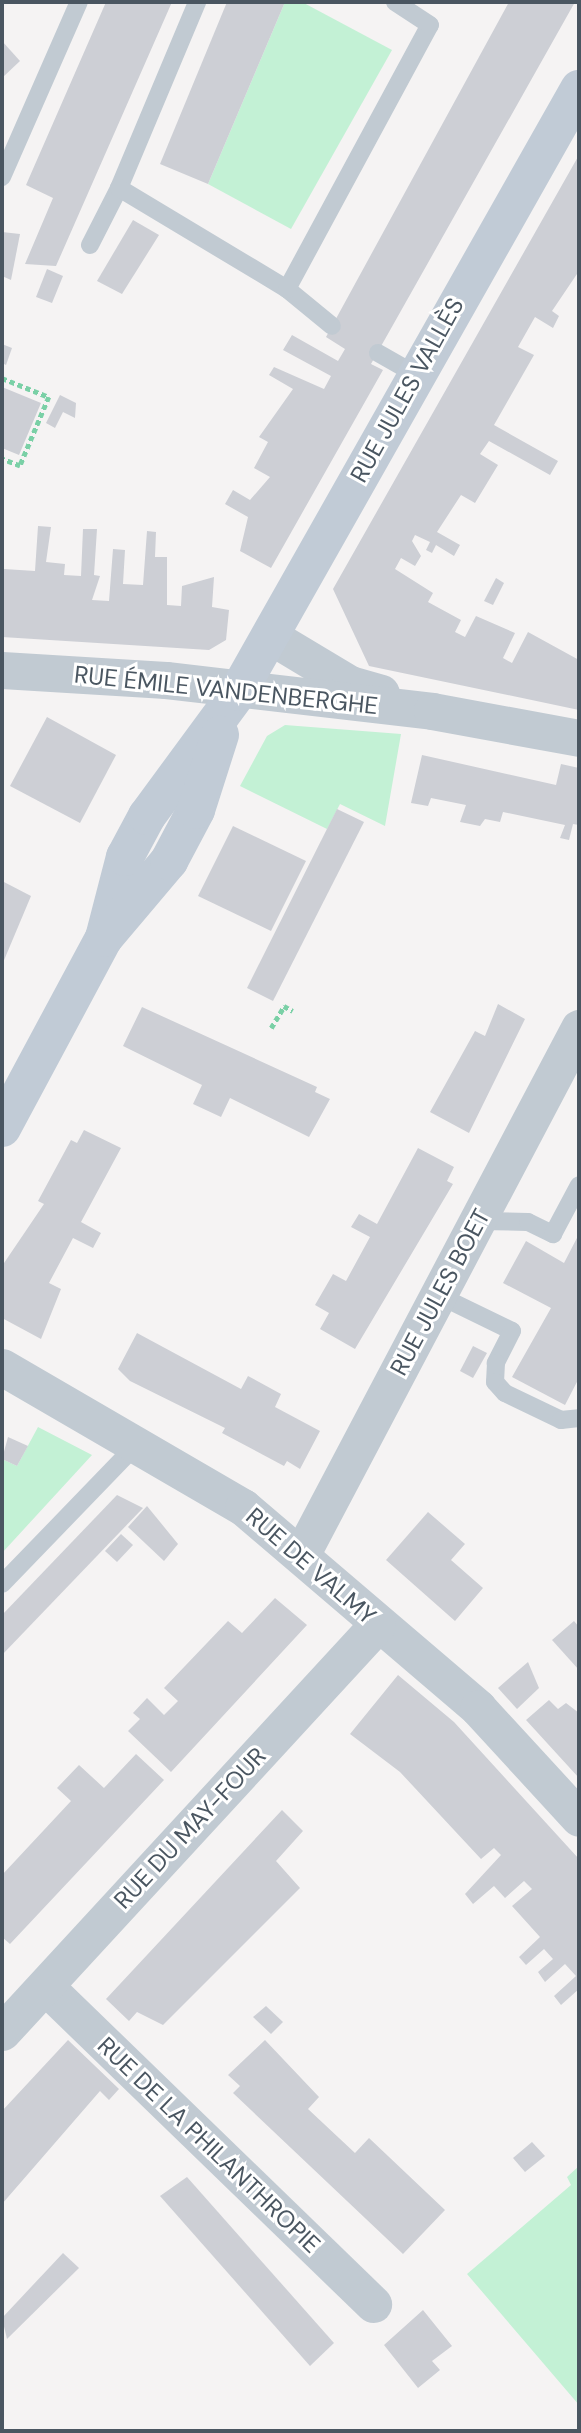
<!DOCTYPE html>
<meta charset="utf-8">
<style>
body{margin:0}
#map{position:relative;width:581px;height:2433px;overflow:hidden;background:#f5f3f3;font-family:"DM Sans",sans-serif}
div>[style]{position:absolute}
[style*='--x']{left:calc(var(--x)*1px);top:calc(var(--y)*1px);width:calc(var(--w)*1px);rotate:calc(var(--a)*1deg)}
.green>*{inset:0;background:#c3f1d5}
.building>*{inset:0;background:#cdcfd5}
.path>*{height:4.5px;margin-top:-2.25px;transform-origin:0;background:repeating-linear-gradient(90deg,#7ad0a6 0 5px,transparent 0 8.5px)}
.lane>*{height:18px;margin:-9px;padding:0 9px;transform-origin:9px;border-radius:9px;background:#c1cad2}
.street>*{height:37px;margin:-18.5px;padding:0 18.5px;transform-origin:18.5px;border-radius:18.5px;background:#c1cad2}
.secondary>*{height:38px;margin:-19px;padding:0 19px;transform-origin:19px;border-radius:19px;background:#c1cbd6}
span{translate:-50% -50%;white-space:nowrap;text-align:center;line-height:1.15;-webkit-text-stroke:6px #fff;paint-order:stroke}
.street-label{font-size:24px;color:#4a5661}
.frame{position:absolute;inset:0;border:4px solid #4a5661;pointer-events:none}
</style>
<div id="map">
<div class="green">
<div style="clip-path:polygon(285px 2px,302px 2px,392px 50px,291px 229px,208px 184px)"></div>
<div style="clip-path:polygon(285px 725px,401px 734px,385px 826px,340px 804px,327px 829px,240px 786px,267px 736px)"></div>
<div style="clip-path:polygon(38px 1427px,92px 1455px,2px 1553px,2px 1459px,17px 1466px)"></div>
<div style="clip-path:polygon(579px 2166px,579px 2405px,467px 2274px,571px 2185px,567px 2177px)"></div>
</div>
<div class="building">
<div style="clip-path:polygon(106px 2px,172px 2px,56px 266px,25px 264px,53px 198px,26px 185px)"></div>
<div style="clip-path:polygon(227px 2px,285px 2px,208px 184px,160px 164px)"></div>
<div style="clip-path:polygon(509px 2px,575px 2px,371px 364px,383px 370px,271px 568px,240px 551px,248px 517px,225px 504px,233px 490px,250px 500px,270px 477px,254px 468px,268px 442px,259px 437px,293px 389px,269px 375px,274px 367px,324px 389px,331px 376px,283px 350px,292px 335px,338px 361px,345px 349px,326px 337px)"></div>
<div style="clip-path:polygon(2px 41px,20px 61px,2px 78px)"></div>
<div style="clip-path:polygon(579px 155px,579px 271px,552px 311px,559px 316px,553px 328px,535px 317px,518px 347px,534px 355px,494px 425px,558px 461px,550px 475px,489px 441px,480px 454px,498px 465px,475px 503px,461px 495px,437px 532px,460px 545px,454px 556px,436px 545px,432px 553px,426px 550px,430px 542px,415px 535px,412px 541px,421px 556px,415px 566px,401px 558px,395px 569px,433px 593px,428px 602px,461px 620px,455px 632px,465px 637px,476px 616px,515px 633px,503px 658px,512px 663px,528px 632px,579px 660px,579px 710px,369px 666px,333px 589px)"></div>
<div style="clip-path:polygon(133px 220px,159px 235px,122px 294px,97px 281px)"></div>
<div style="clip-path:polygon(2px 232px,20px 234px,11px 280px,2px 276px)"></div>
<div style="clip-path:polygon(47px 269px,63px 276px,52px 303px,36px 297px)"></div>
<div style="clip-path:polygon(2px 344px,12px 348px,6px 365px,2px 363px)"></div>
<div style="clip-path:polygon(2px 387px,41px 403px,19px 455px,2px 448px)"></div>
<div style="clip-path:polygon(60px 395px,76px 403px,75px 418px,63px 412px,55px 428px,46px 423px)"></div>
<div style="clip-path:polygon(38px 526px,51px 527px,46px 562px,65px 564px,64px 575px,81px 576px,83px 529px,97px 529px,94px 575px,100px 576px,92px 600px,109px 601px,113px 549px,125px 550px,123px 584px,143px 585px,147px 531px,156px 532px,155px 557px,167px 557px,167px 605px,181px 606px,182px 586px,214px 577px,212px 607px,229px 610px,226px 640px,209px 650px,2px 637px,4px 569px,35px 571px)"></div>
<div style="clip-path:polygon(496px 578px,504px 583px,493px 605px,484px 601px)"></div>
<div style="clip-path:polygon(47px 717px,116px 755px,80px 823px,10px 786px)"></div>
<div style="clip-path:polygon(422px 755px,556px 785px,561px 764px,579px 768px,579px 825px,573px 824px,569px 840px,560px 838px,565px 825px,503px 812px,500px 822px,485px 819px,480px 826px,460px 822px,466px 805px,431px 798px,428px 806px,411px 803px)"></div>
<div style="clip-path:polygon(337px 809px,364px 822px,273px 1001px,247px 988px)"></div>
<div style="clip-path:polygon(233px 826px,306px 861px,271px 931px,198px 896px)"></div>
<div style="clip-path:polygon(2px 881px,31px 896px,2px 965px)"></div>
<div style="clip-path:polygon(498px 1004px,525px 1019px,469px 1133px,430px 1112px,475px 1031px,485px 1036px)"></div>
<div style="clip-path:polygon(142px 1007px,317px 1087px,315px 1092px,330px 1099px,309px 1137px,230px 1098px,221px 1117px,193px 1104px,202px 1085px,123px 1046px)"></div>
<div style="clip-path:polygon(84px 1130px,121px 1148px,81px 1222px,101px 1233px,93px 1248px,73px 1238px,49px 1283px,61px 1289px,41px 1339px,2px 1318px,2px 1266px,44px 1204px,38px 1201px,71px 1140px,77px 1143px)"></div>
<div style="clip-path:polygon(418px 1148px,454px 1167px,447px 1181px,453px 1184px,355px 1349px,320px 1329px,329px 1313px,315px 1305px,333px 1274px,346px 1281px,370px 1237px,351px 1227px,359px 1214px,377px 1224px)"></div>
<div style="clip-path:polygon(579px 1234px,579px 1378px,565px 1405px,512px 1377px,551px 1308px,503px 1283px,526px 1241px,564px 1263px)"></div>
<div style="clip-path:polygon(137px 1333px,241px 1389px,248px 1376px,281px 1394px,275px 1407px,320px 1431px,300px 1469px,287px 1461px,284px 1466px,222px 1433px,225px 1428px,130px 1381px,118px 1369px)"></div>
<div style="clip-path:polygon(473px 1346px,487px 1353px,473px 1378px,460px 1371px)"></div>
<div style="clip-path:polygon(8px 1437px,28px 1446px,17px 1466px,2px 1459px)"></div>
<div style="clip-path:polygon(117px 1495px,143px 1508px,2px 1655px,2px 1615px)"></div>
<div style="clip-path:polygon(147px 1506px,178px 1544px,164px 1561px,128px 1527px)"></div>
<div style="clip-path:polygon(428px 1512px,465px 1544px,451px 1560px,483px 1588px,455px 1621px,386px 1560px)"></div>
<div style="clip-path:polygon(121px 1534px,133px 1545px,117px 1562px,105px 1551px)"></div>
<div style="clip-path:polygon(275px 1598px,307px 1625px,171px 1772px,128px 1731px,140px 1719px,133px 1713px,147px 1698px,164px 1715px,178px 1701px,164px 1688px,228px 1621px,242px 1633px)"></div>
<div style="clip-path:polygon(574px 1621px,579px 1627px,579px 1670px,552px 1640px)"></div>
<div style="clip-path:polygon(528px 1662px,539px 1688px,517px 1709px,498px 1688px)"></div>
<div style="clip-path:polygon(398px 1675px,454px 1722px,579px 1859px,579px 1989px,561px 2005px,554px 1996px,576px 1976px,565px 1964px,545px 1982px,538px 1972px,553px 1959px,544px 1949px,526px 1965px,519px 1957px,540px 1937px,512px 1906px,532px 1889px,524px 1881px,505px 1898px,494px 1886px,473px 1904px,465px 1894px,501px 1855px,494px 1848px,481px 1859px,400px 1772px,350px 1734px)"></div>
<div style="clip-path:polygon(549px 1700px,558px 1709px,566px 1703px,579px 1713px,579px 1778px,526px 1720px)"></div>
<div style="clip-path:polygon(136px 1754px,164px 1780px,10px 1944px,2px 1937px,2px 1875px,71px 1801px,57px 1788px,79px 1765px,104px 1788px)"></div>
<div style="clip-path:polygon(282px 1810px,303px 1831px,276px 1861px,300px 1888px,163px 2025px,137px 2012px,129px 2021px,106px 1999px)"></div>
<div style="clip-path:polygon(266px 2006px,283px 2022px,271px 2034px,253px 2017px)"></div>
<div style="clip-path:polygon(68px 2040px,119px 2089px,109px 2100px,100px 2091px,2px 2204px,2px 2111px)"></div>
<div style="clip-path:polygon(265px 2040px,319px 2097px,308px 2109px,355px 2153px,369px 2138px,445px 2210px,403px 2254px,233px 2093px,240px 2086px,228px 2075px)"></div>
<div style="clip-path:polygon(532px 2142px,545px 2156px,525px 2172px,513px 2158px)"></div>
<div style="clip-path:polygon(187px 2177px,334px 2343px,310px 2366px,160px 2196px)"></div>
<div style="clip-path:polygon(63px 2253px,79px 2268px,7px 2339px,2px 2318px)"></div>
<div style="clip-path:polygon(423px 2310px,452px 2346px,432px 2361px,440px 2370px,418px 2388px,384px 2345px)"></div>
</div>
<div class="path">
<div style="--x:2;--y:378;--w:51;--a:22"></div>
<div style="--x:49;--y:397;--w:75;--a:112.8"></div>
<div style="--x:20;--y:466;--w:19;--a:-159"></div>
<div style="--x:271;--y:1028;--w:26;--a:-59"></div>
<div style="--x:284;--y:1006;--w:10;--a:29"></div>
</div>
<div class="lane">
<div style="--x:2;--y:177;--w:191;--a:-66.3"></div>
<div style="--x:119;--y:188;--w:202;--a:-67.2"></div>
<div style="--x:90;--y:245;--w:64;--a:-63"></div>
<div style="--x:119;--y:188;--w:196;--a:31"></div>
<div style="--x:287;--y:289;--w:58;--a:39.4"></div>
<div style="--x:287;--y:289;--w:300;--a:-61.6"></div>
<div style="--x:430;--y:25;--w:42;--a:-146.7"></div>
<div style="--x:378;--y:353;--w:43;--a:29.6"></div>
<div style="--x:478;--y:1221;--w:50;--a:1.1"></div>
<div style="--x:528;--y:1222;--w:28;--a:26"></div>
<div style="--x:553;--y:1234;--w:55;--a:-62"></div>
<div style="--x:438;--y:1295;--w:82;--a:25.9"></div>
<div style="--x:512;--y:1331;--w:36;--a:117"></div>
<div style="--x:496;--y:1363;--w:19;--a:93"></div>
<div style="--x:495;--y:1382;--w:15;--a:48"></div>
<div style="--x:505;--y:1393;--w:62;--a:25.7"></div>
<div style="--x:561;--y:1420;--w:18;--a:-6"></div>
<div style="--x:2;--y:1584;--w:197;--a:-46"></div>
</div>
<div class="street">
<div style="--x:270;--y:636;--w:93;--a:31"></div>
<div style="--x:350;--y:684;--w:32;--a:16"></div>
<div style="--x:2;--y:670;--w:164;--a:3.5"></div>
<div style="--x:166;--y:680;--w:268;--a:6.6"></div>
<div style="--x:432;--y:711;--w:149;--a:10.4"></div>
<div style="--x:2;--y:1367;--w:279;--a:30.2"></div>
<div style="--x:243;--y:1507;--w:309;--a:40.5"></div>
<div style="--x:478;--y:1708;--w:149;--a:47.4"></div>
<div style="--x:301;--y:1555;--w:596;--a:-62.19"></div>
<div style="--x:45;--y:1986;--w:457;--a:44.1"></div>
<div style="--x:2;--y:2032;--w:553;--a:-47.34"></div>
</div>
<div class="secondary">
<div style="--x:104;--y:938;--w:84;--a:-75.5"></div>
<div style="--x:125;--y:857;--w:47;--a:-61.8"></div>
<div style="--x:147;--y:816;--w:154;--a:-53.7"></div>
<div style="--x:238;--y:692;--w:693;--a:-60.51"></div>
<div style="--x:2;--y:1128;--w:216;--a:-61.8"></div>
<div style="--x:104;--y:938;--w:101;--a:-49.8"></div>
<div style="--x:169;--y:861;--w:58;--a:-62.1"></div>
<div style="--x:196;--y:810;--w:79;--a:-72.3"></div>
</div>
<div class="street-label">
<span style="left:407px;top:390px;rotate:-61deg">RUE JULES VALLÈS</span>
<span style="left:226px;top:690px;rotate:6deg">RUE ÉMILE VANDENBERGHE</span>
<span style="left:440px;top:1292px;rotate:-62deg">RUE JULES BOET</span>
<span style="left:311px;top:1566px;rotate:41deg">RUE DE VALMY</span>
<span style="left:190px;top:1828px;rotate:-47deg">RUE DU MAY-FOUR</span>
<span style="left:209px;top:2145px;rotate:44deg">RUE DE LA PHILANTHROPIE</span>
</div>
<div class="frame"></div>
</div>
